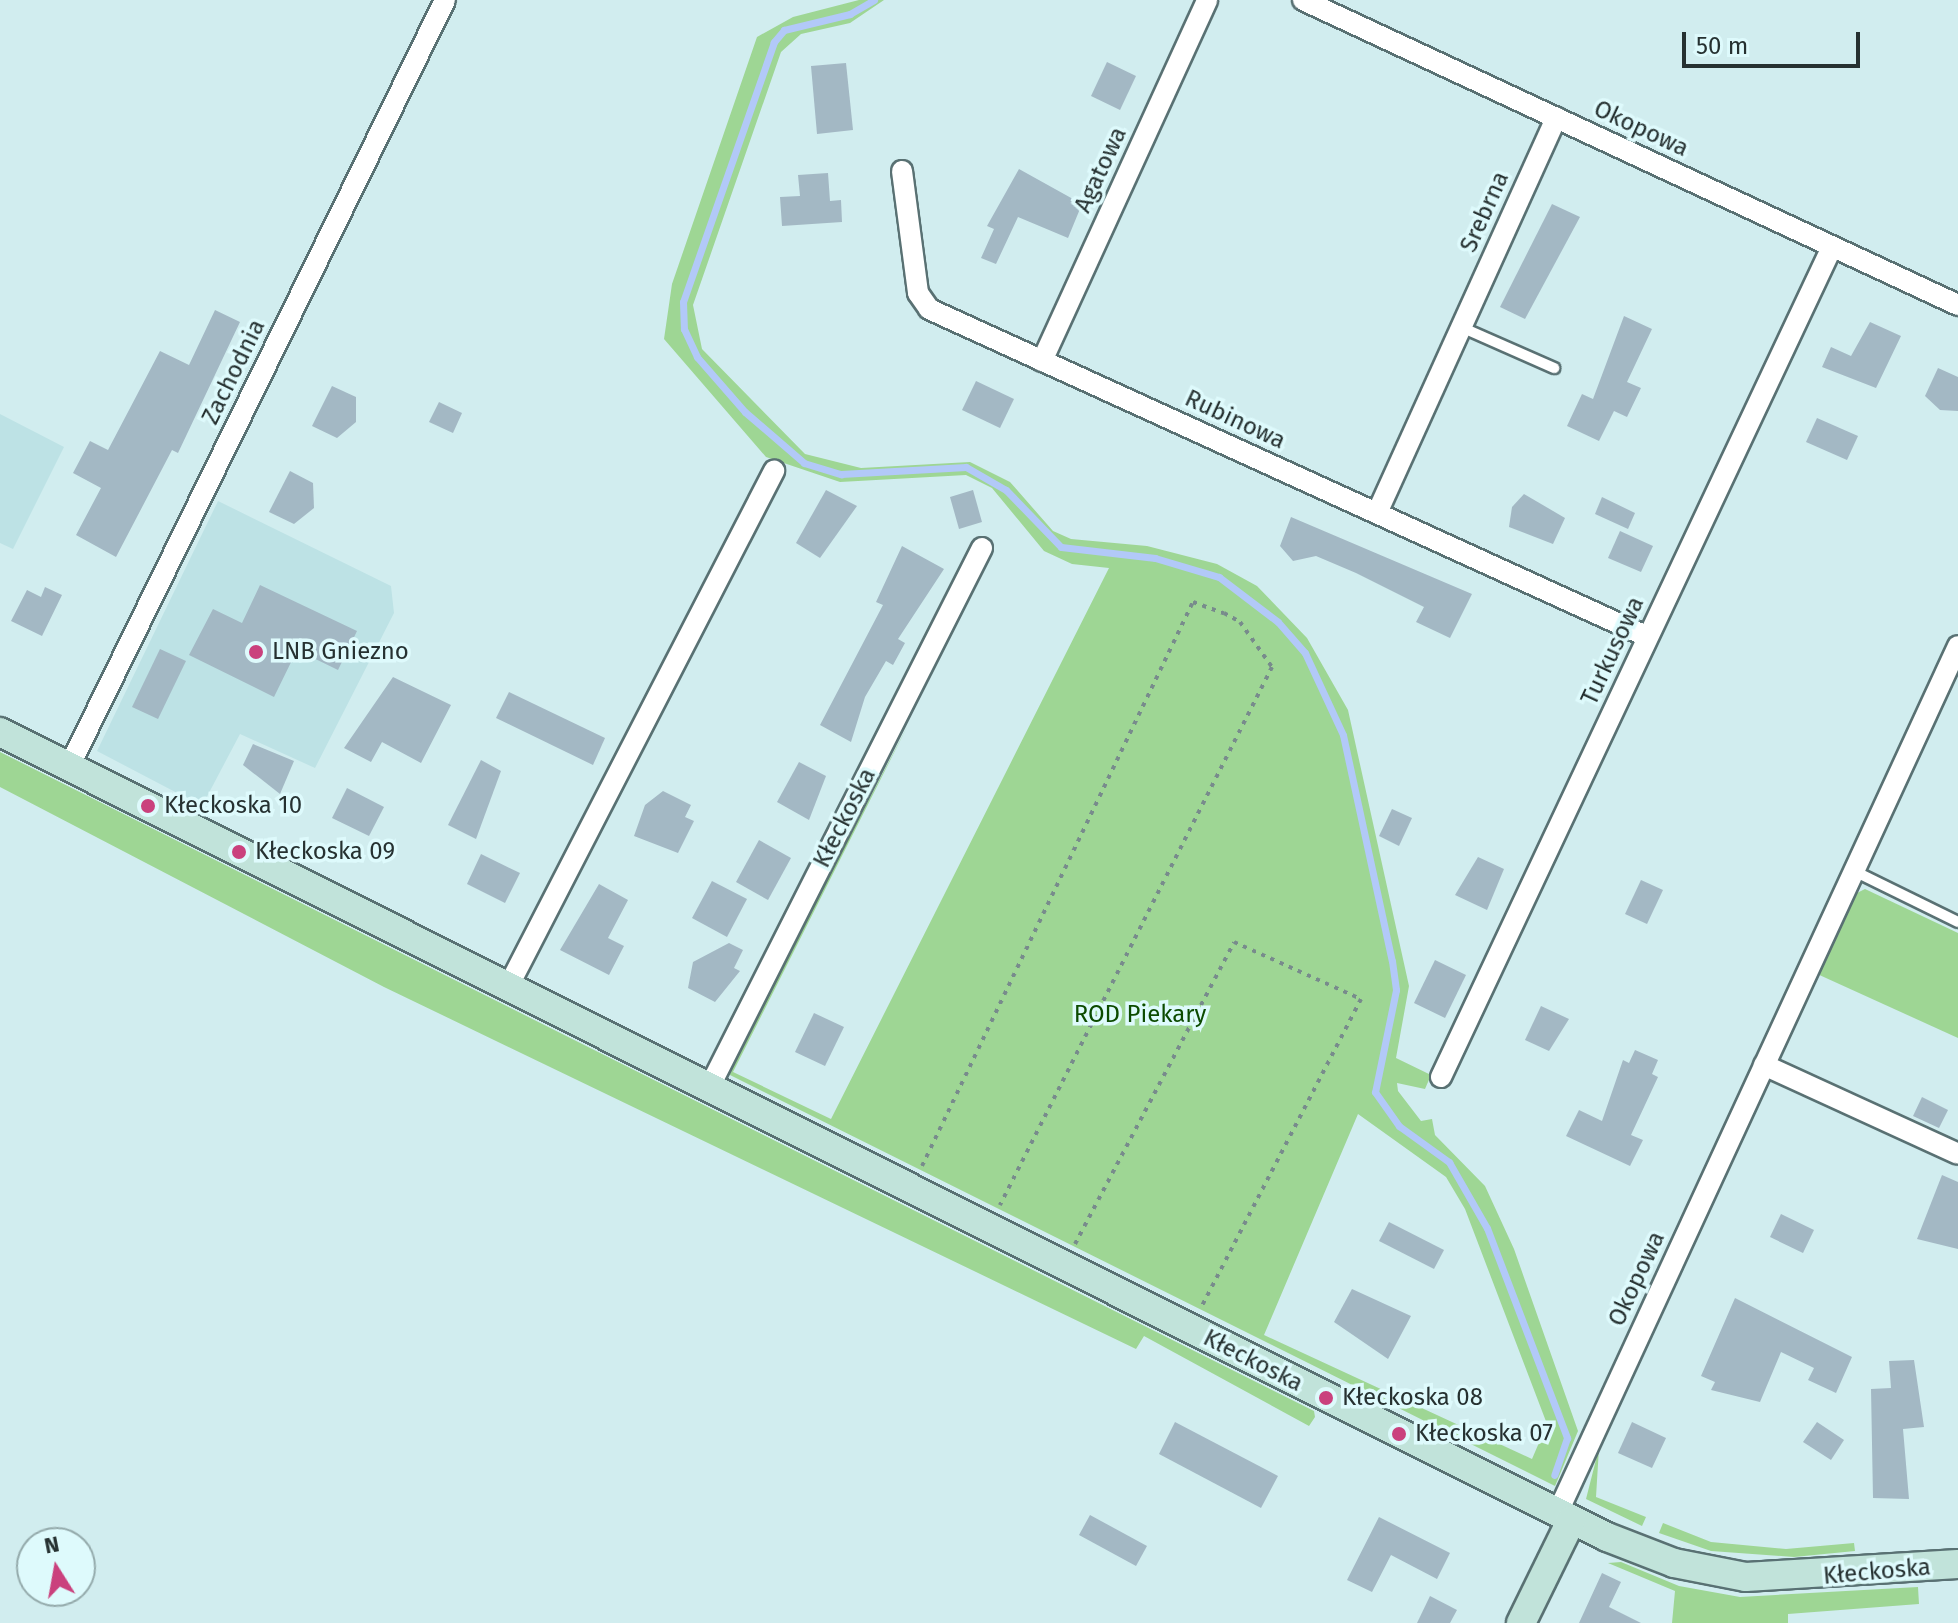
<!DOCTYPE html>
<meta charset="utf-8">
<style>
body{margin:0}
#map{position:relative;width:1958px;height:1623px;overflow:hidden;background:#d1edef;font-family:"Fira Sans",sans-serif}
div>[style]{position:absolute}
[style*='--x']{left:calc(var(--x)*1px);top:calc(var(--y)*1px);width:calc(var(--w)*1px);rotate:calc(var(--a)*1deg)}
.built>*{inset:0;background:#bde2e5}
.green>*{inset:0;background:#9ed694}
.stream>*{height:7px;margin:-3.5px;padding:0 3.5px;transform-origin:3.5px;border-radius:3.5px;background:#b2c9f8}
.building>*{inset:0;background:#a3b8c4}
.path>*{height:4px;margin-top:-2px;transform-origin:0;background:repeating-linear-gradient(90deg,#788b8c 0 4px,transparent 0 10px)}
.roads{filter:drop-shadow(2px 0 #597173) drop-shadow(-2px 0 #597173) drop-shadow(0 2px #597173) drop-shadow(0 -2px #597173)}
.lane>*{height:10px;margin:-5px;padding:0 5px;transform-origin:5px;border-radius:5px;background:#fff}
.street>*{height:20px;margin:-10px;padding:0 10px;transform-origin:10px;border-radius:10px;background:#fff}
.secondary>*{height:28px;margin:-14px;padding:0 14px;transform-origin:14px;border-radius:14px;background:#c1e3da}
.dots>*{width:22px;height:22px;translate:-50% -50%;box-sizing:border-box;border:4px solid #defafc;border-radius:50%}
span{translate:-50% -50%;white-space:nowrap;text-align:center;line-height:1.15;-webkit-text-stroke:7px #defafc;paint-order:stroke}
.street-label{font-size:24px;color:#263131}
.poi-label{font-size:24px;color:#263131}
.left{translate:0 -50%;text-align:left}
.park-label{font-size:24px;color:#0c4b00}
.north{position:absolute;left:16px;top:1527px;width:80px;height:80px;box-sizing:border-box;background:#defafc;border:2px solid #94aaab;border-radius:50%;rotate:349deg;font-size:22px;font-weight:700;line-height:32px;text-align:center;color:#263131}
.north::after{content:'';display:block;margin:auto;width:28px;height:36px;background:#ca417d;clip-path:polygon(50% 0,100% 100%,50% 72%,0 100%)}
.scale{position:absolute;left:1682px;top:32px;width:178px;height:36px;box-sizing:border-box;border:4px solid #263131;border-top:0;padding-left:10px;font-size:24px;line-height:28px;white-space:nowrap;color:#263131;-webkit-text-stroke:6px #defafc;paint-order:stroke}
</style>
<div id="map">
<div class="built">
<div style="clip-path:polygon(0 414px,64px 447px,13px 549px,0 543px)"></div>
<div style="clip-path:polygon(218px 501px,391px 586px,394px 613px,315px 768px,240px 734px,202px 806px,97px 751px)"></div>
</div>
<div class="green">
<div style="clip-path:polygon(evenodd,859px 0,884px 0,850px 23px,801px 34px,781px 52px,693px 305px,702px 349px,805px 454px,861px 468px,970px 462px,1010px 482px,1053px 531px,1071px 539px,1147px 546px,1217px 564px,1257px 586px,1307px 638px,1348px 710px,1409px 986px,1396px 1058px,1431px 1075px,1425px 1089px,1397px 1083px,1398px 1091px,1421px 1121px,1432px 1119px,1435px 1135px,1485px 1186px,1514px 1249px,1578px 1431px,1555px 1486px,726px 1073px,908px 725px,733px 1072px,831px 1119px,1109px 568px,1072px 564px,1044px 551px,992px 488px,966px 475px,840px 482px,766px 457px,664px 339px,672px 284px,757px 37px,793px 17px,859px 0,1358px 1114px,1446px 1177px,1465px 1209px,1547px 1424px,1532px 1459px,1264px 1335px,1358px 1114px)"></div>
<div style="clip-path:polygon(0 752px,1314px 1411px,1315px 1417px,1309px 1426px,1144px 1336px,1136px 1349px,384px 987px,0 787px)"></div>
<div style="clip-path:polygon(1865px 889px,1958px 933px,1958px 1038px,1815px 973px,1851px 896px)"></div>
<div style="clip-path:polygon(1599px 1448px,1596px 1497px,1646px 1517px,1642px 1526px,1586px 1499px)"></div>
<div style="clip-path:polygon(1663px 1523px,1711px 1542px,1786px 1549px,1854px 1543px,1855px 1551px,1794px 1557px,1711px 1551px,1659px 1533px)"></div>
<div style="clip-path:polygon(1621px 1562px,1679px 1586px,1740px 1597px,1918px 1587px,1919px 1604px,1788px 1614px,1788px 1623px,1672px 1623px,1675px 1591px,1608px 1563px)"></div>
</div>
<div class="stream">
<div style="--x:874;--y:0;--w:28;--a:150"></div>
<div style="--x:850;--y:14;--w:68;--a:166.4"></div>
<div style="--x:784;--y:30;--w:16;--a:130"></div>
<div style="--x:774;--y:42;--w:275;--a:109.3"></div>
<div style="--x:683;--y:302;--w:27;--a:88"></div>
<div style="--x:684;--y:329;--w:31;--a:65"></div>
<div style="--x:697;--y:357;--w:73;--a:48.9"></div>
<div style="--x:745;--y:412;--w:78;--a:40.8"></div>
<div style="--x:804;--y:463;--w:39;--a:17"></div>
<div style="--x:841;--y:474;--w:125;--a:-3.2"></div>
<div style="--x:966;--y:467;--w:46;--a:29.9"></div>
<div style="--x:1006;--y:490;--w:79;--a:46"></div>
<div style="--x:1061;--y:547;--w:95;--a:6.7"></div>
<div style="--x:1155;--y:558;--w:67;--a:16.5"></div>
<div style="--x:1219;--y:577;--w:74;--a:37.3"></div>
<div style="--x:1278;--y:622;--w:41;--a:48.9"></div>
<div style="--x:1305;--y:653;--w:90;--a:65.1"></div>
<div style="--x:1343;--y:735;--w:231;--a:77.8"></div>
<div style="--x:1392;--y:961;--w:29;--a:82"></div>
<div style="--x:1396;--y:990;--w:104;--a:101.6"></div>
<div style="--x:1375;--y:1092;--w:42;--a:54.8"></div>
<div style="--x:1399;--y:1126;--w:62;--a:35.8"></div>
<div style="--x:1449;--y:1162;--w:76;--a:60.1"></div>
<div style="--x:1487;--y:1228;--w:225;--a:69.1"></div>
<div style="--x:1567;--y:1438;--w:39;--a:109"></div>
</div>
<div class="building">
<div style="clip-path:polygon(1107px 62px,1136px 76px,1120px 110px,1091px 96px)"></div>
<div style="clip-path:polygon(846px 63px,853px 130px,817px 134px,811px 66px)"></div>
<div style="clip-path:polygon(1019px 169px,1082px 204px,1068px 238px,1018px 217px,996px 264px,981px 258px,994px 229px,987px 226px)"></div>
<div style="clip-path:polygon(828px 173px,830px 201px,841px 200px,842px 222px,782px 226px,780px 197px,800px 196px,798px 175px)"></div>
<div style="clip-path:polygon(1552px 204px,1580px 217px,1525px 319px,1500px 307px)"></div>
<div style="clip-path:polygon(215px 310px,240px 322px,178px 453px,172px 450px,116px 557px,76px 535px,101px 488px,73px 473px,90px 441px,108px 450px,160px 351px,189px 365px)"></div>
<div style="clip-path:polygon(1624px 316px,1652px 329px,1627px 382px,1641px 388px,1627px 417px,1614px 411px,1599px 441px,1567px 426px,1582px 394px,1593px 399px)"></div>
<div style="clip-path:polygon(1870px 322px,1901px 336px,1876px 388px,1822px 367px,1831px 347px,1851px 356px)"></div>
<div style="clip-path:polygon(1938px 368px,1958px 377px,1958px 411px,1940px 410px,1925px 396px)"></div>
<div style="clip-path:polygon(976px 381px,1014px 399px,1000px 428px,962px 410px)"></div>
<div style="clip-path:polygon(332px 386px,356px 397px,356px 422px,337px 438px,312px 426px)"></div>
<div style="clip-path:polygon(439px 402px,462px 413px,453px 433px,429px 422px)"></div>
<div style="clip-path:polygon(1817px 418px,1858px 436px,1847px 460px,1806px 442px)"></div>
<div style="clip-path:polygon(290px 471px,313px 483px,314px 508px,294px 524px,269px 512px)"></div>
<div style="clip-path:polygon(826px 490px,857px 506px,820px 558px,796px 543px)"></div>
<div style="clip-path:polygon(973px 490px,982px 522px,959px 529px,950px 497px)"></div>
<div style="clip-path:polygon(1524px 494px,1565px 518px,1553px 544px,1509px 527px,1512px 507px)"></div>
<div style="clip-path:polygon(1602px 497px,1635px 513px,1628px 529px,1595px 514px)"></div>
<div style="clip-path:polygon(1291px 517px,1472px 594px,1450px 638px,1416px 622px,1424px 607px,1356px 573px,1316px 556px,1293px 561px,1280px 546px)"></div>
<div style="clip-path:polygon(1620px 531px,1653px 546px,1641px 572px,1608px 558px)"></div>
<div style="clip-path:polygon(902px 546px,944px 569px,898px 639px,905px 643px,893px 665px,886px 661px,865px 697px,851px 742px,820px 725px,883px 605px,876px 602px)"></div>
<div style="clip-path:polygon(260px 585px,357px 631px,338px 670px,297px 650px,274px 697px,189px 655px,213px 609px,242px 623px)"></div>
<div style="clip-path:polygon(45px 587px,62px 595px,42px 636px,11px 621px,27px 590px,41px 597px)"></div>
<div style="clip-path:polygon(160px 649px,186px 661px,158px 719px,132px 707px)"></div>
<div style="clip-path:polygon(393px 677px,451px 705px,421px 763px,382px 742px,371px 762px,344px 748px)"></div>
<div style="clip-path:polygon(509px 692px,605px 738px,593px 765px,496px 718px)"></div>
<div style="clip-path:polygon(253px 744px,294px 761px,280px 794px,243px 765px)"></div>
<div style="clip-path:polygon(481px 760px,501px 771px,476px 839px,448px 825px)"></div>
<div style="clip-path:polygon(799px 762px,826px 776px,809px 820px,777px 802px)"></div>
<div style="clip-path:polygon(347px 788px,384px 807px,369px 836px,332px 818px)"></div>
<div style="clip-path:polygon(663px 791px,691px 805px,685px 817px,694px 821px,678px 853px,634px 836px,645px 805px)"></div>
<div style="clip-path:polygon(1392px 809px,1412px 818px,1399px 846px,1379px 836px)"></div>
<div style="clip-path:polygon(759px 840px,791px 858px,768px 900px,736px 882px)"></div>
<div style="clip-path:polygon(481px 854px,520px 873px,505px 903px,467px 884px)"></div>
<div style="clip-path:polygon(1478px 857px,1504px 869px,1487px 910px,1455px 895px)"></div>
<div style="clip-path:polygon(1641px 880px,1663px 890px,1647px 924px,1625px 914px)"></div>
<div style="clip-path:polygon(712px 881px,747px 899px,727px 937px,692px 918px)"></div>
<div style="clip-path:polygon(599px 884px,628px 900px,608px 938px,624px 946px,609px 975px,560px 950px)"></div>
<div style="clip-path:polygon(729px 943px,743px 950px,734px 968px,740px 971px,715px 1002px,688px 988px,693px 962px)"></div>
<div style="clip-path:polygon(1435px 960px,1466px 975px,1445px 1018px,1414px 1003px)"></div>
<div style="clip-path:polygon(1541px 1006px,1569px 1019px,1549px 1051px,1525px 1040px)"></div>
<div style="clip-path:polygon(814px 1013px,844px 1027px,825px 1066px,795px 1052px)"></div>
<div style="clip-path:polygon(1635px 1050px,1658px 1060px,1652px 1074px,1658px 1077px,1631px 1135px,1643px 1140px,1630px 1166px,1566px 1136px,1579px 1110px,1602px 1121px,1623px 1060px,1629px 1063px)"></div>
<div style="clip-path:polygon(1922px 1097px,1948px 1110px,1939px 1128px,1913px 1116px)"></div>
<div style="clip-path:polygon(1942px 1175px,1958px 1182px,1958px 1249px,1917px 1239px)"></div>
<div style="clip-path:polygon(1781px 1214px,1814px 1230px,1803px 1253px,1770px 1237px)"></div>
<div style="clip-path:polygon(1389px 1222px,1444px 1250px,1434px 1269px,1379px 1241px)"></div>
<div style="clip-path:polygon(1352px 1289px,1411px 1316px,1388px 1359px,1334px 1322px)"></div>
<div style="clip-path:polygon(1735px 1298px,1852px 1357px,1836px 1393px,1808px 1380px,1814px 1368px,1781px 1352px,1760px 1402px,1711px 1390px,1715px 1382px,1701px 1376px)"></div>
<div style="clip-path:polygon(1914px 1360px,1924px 1427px,1903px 1429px,1909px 1499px,1873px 1498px,1871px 1389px,1891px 1388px,1889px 1361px)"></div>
<div style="clip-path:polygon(1175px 1422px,1278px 1476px,1261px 1508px,1159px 1454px)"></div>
<div style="clip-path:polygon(1632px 1422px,1666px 1438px,1652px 1468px,1618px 1453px)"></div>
<div style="clip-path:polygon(1817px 1422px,1844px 1440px,1831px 1460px,1803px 1442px)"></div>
<div style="clip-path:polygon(1090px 1515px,1147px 1546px,1136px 1566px,1079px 1535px)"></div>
<div style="clip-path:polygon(1379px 1517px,1450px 1553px,1437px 1579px,1391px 1555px,1372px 1592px,1347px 1580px)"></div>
<div style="clip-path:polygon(1602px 1573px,1621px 1582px,1609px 1607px,1641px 1623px,1579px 1623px)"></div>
<div style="clip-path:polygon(1430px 1596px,1457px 1610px,1450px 1623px,1417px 1623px)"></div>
</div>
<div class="path">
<div style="--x:922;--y:1166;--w:626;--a:-64.34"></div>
<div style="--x:1193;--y:602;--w:33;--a:20"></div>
<div style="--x:1224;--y:613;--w:18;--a:29"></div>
<div style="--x:1240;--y:622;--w:55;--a:54.6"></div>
<div style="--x:1272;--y:667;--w:603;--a:116.82"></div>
<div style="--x:1075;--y:1244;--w:341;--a:-62.2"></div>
<div style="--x:1234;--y:942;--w:139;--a:24.2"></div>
<div style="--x:1361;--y:999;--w:346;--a:117.4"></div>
</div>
<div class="roads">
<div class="lane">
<div style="--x:1461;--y:327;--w:102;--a:23.8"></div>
<div style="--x:1854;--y:871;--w:116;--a:26.1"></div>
</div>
<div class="street">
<div style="--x:1303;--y:0;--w:723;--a:24.97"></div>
<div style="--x:902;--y:171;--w:123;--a:82.5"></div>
<div style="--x:918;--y:293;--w:19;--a:55"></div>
<div style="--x:929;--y:309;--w:790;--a:24.52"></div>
<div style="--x:1042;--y:361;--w:397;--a:-65.4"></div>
<div style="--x:1377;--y:513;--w:434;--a:-65.6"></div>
<div style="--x:69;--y:767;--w:854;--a:-63.88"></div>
<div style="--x:508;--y:987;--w:581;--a:-62.73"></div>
<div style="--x:1764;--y:1065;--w:213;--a:24.6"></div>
<div style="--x:1441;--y:1077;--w:917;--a:-64.78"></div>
<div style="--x:709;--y:1088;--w:605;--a:-63.18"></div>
<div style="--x:1557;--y:1514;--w:956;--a:-65.2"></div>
</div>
<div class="secondary">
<div style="--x:0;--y:732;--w:1797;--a:26.61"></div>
<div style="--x:1607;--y:1537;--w:72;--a:21.2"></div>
<div style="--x:1674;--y:1563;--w:73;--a:11"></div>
<div style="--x:1746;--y:1577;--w:212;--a:-3.5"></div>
<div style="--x:1521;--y:1623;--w:114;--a:-63.9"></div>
</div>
</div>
<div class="dots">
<div style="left:256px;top:652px;background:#ca417d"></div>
<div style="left:148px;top:806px;background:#ca417d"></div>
<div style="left:239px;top:852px;background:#ca417d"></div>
<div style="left:1326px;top:1398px;background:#ca417d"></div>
<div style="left:1399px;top:1434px;background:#ca417d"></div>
</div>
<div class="street-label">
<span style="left:1641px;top:129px;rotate:25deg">Okopowa</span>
<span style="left:1101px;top:170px;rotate:-65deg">Agatowa</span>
<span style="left:1485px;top:212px;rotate:-66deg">Srebrna</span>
<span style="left:234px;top:372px;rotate:-64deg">Zachodnia</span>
<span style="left:1235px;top:420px;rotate:25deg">Rubinowa</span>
<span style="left:1613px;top:651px;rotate:-65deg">Turkusowa</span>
<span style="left:845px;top:818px;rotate:-63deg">Kłeckoska</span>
<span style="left:1637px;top:1279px;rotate:-65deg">Okopowa</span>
<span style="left:1253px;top:1361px;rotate:27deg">Kłeckoska</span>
<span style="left:1877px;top:1572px;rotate:-5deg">Kłeckoska</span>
</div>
<div class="poi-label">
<span class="left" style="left:272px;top:652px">LNB Gniezno</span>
<span class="left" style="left:164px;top:806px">Kłeckoska 10</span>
<span class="left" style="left:255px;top:852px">Kłeckoska 09</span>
<span class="left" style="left:1342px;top:1398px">Kłeckoska 08</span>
<span class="left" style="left:1415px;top:1434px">Kłeckoska 07</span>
</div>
<div class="park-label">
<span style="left:1140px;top:1015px">ROD Piekary</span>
</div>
<div class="north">N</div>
<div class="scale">50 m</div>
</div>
